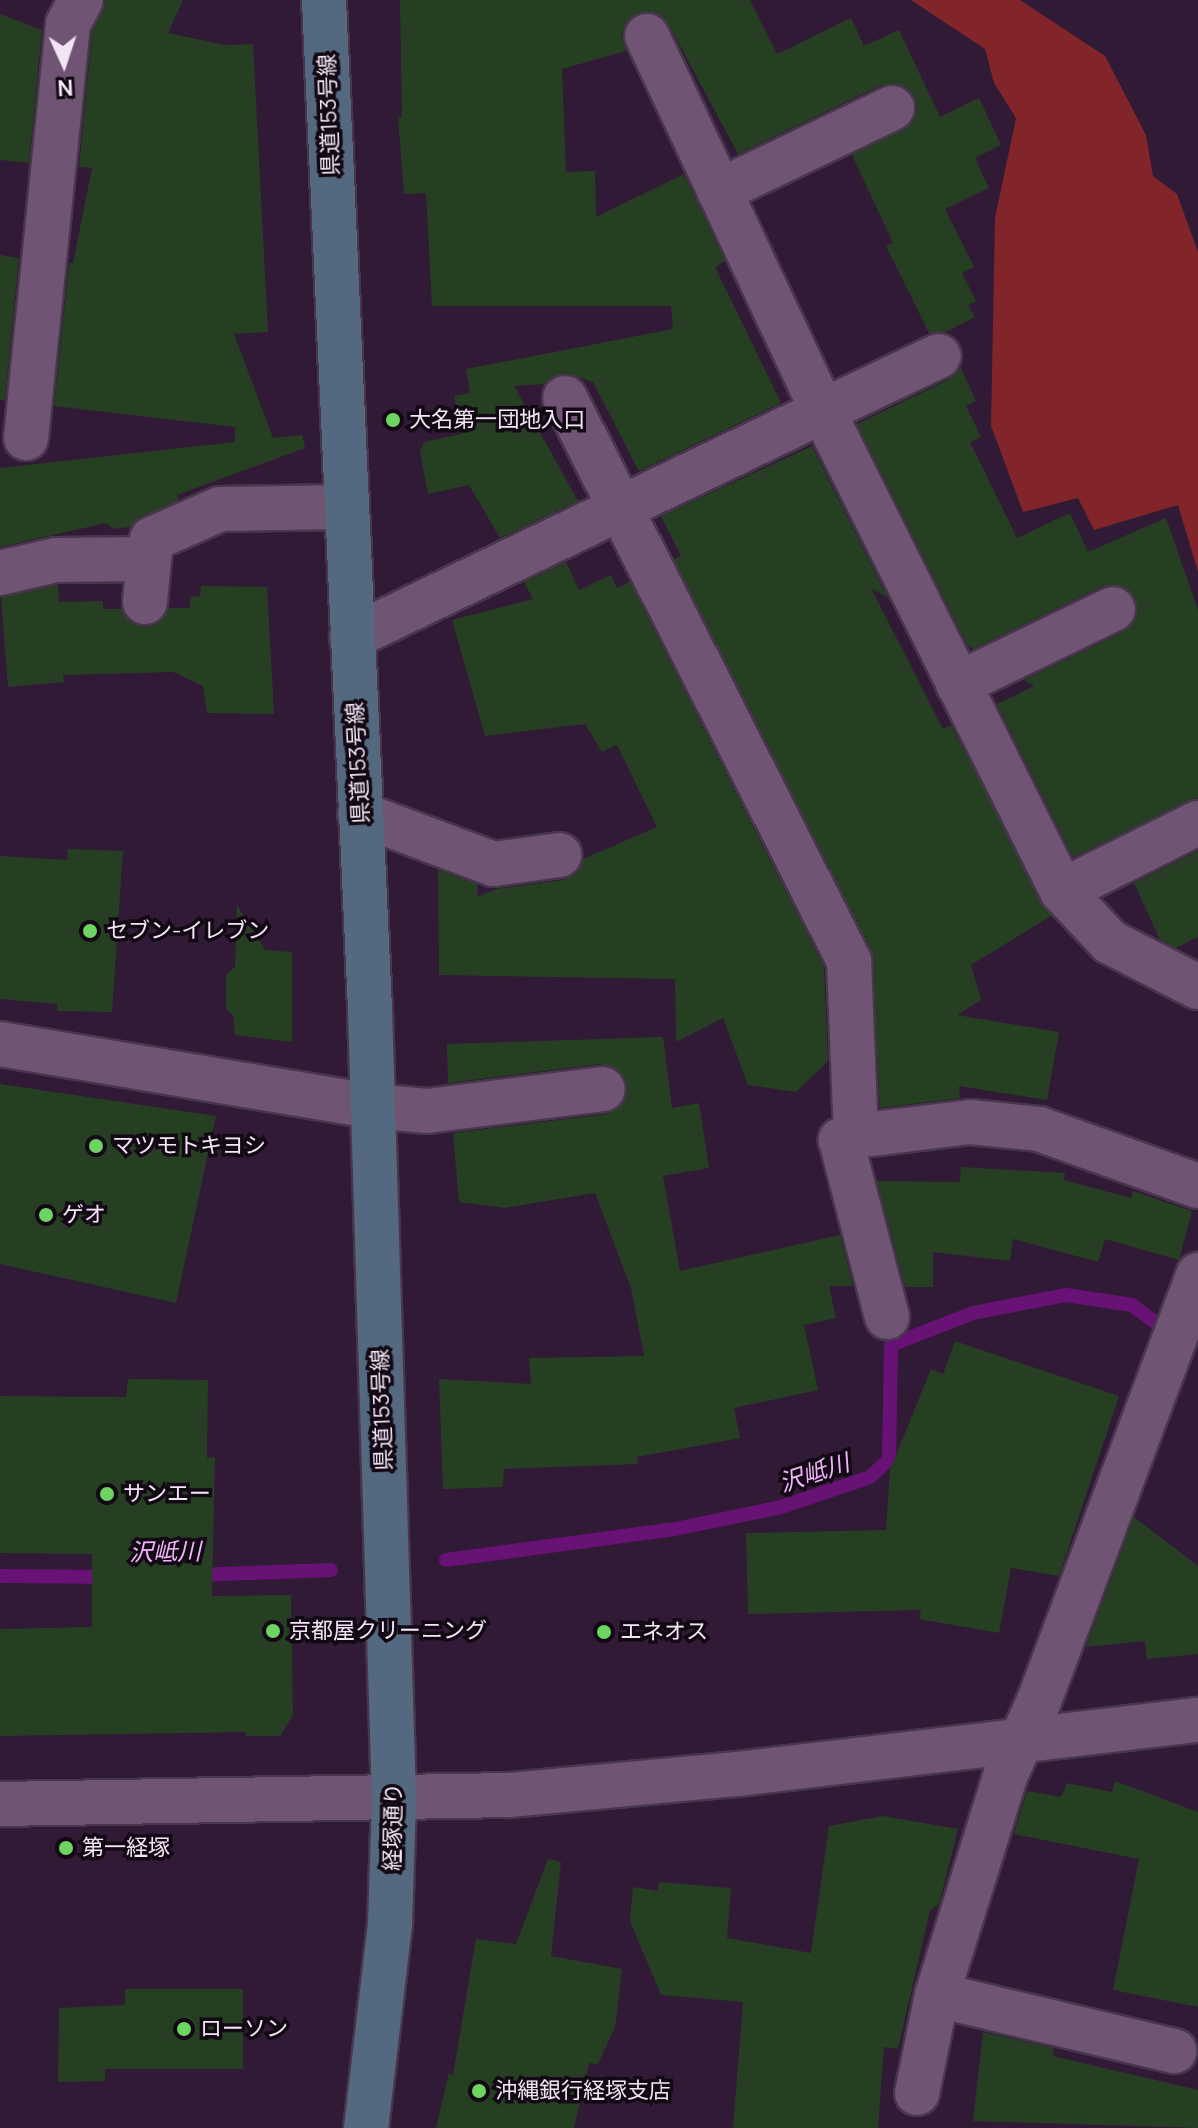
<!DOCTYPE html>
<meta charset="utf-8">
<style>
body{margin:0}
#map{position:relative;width:1198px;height:2128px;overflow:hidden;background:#311a35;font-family:Manrope,"Noto Sans JP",sans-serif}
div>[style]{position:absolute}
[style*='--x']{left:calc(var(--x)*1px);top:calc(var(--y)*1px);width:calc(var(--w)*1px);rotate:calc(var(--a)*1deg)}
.green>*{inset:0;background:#81252a}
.stream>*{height:14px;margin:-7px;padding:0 7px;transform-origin:7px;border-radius:7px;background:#671274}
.building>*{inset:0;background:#263f23}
.roads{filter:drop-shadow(2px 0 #48364c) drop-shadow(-2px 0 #48364c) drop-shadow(0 2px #48364c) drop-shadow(0 -2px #48364c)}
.minor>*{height:44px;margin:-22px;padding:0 22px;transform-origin:22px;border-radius:22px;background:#6f5573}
.tertiary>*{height:44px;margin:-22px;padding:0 22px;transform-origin:22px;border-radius:22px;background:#6f5573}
.secondary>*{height:44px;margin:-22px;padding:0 22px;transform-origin:22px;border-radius:22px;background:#546980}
.dots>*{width:22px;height:22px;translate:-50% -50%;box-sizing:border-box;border:4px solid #130915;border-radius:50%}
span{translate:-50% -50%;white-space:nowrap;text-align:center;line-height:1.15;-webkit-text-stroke:7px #130915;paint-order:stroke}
.street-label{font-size:22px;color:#f4e5f6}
.poi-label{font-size:22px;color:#f4e5f6}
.left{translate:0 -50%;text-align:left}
.water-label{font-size:24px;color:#f2b5fc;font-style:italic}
.north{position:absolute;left:24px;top:24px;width:80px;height:80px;-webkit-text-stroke:6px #130915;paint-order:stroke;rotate:177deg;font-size:22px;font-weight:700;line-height:32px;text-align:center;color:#f4e5f6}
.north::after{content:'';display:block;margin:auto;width:28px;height:36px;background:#f4e5f6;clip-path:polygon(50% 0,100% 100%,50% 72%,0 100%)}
</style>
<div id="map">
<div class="green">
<div style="clip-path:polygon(911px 0,1020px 0,1105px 56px,1146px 135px,1153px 176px,1177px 194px,1198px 252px,1198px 572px,1178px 505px,1094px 530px,1078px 498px,1023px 512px,991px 426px,995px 218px,1016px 118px,994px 83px,985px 49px)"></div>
</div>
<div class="stream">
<div style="--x:446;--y:1560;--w:231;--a:-7.7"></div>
<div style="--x:675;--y:1529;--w:108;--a:-11.7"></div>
<div style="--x:781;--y:1507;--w:94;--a:-18.6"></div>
<div style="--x:870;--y:1477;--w:26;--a:-43"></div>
<div style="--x:889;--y:1459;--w:114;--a:-89"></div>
<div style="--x:891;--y:1345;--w:88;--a:-21.3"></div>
<div style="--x:973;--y:1313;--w:95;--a:-11"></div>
<div style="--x:1066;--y:1295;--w:67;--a:8.6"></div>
<div style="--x:1132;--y:1305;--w:36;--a:37"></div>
<div style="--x:196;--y:1575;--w:135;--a:-2.1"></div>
<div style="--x:0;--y:1576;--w:112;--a:0.5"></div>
</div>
<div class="building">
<div style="clip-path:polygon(106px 0,183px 0,168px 33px,225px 45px,253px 44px,268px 332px,234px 334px,273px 438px,302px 435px,305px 448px,177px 495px,179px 500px,129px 527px,113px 529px,106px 523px,0 547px,0 468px,235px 442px,235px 427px,54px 406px,69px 263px,73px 263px,92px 168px,79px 167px,92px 32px)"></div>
<div style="clip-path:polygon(400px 0,750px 0,777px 54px,851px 18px,864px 46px,899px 30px,940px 117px,979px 98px,1001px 145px,975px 158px,989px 188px,945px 209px,974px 267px,962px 273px,976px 301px,968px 305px,975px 317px,945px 332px,929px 333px,886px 246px,893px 243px,852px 155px,912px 123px,917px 109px,907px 88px,881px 85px,738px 154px,669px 25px,661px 15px,637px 13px,622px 33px,626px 51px,562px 69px,566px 172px,595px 171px,596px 217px,684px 174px,725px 261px,715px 267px,781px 403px,639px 471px,593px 382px,566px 373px,544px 384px,514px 386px,578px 501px,500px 538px,469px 485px,428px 494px,420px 451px,424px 442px,461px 434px,454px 396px,470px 393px,466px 369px,673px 329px,671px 306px,432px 306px,426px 193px,404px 194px,398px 117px,402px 117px)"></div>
<div style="clip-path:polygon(0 14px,42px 30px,29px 163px,0 160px)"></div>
<div style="clip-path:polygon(0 255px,19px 258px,5px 400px,0 400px)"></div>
<div style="clip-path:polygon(961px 368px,976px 401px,966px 406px,981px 437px,970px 442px,1017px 538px,1070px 513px,1088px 552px,1166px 518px,1198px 610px,1198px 798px,1073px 857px,997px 704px,1034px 686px,1024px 680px,1125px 631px,1134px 622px,1136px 599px,1126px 588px,1103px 586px,973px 649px,968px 646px,857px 424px,950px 379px)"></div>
<div style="clip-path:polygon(812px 446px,888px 598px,871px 588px,943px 729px,951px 725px,1051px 916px,971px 965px,981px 1000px,957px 1015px,1059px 1032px,1047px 1100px,959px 1086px,960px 1098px,880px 1108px,871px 950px,674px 559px,681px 556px,661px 516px)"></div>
<div style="clip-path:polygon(566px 562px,579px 590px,611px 575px,617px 588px,630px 582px,824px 967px,828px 1061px,796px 1092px,748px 1085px,723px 1018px,676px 1042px,675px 979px,439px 975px,438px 870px,477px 884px,478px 897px,496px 889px,563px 880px,575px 874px,583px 859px,657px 827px,617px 745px,602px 752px,585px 724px,485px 736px,452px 620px,533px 599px,524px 582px)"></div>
<div style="clip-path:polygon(58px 585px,59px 602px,103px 601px,103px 609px,122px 609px,130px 622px,143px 627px,156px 624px,168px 608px,190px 608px,190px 597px,200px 596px,201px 586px,267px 587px,274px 714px,207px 713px,203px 686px,173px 672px,63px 675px,64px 682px,8px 687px,1px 597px)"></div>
<div style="clip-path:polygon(68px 849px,123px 851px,112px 1012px,57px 1011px,57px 1004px,0 999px,0 856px,67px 860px)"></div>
<div style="clip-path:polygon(1198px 851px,1198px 937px,1176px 948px,1160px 940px,1134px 883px)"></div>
<div style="clip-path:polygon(237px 905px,265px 950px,292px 952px,292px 1042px,235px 1035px,233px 1015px,226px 1009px,226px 975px,235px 967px)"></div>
<div style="clip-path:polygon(663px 1037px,672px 1108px,699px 1103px,709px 1168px,663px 1176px,680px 1271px,840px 1235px,853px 1286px,829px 1286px,836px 1318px,804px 1325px,818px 1390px,734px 1408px,740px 1438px,637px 1457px,638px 1464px,504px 1469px,503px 1487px,443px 1489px,439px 1379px,531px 1384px,529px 1358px,644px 1356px,631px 1288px,595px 1193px,504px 1208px,459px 1202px,453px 1133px,607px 1114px,626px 1099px,623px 1075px,600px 1064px,448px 1083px,447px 1044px)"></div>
<div style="clip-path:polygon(0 1084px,216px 1116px,176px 1303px,0 1264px)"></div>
<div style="clip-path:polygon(961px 1167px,1065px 1173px,1064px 1180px,1131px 1198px,1133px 1191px,1192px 1211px,1179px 1260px,1105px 1239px,1098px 1262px,1013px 1239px,1010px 1261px,933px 1252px,933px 1287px,905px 1287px,877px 1181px,960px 1182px)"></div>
<div style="clip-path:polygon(955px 1341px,1119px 1396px,1059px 1576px,1011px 1568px,999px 1633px,919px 1619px,921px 1610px,748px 1614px,746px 1533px,886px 1530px,890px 1470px,931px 1369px,943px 1374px)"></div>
<div style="clip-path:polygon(128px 1379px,208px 1380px,207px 1458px,215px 1457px,212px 1596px,291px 1595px,293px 1715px,280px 1736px,246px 1736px,246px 1732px,0 1736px,0 1629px,92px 1627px,92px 1554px,0 1553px,0 1396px,126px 1397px)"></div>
<div style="clip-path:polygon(1134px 1517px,1198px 1566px,1198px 1654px,1147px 1659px,1145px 1641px,1086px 1647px)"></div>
<div style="clip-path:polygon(1115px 1781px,1198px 1812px,1198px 2007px,1113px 1990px,1139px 1859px,1014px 1834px,1027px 1791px,1061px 1797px,1067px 1783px,1112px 1792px)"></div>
<div style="clip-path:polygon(883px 1816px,958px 1829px,939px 1904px,930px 1910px,898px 2049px,884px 2047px,878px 2128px,733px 2128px,743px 2002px,661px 1995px,630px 1921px,633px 1887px,658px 1891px,659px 1882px,731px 1888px,727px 1938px,811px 1953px,829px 1826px)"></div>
<div style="clip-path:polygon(548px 1859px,561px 1862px,551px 1956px,622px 1969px,615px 2027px,598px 2064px,589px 2063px,574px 2128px,436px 2128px,449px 2073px,453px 2075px,476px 1939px,516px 1944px)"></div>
<div style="clip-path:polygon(125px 1989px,243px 1989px,243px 2069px,105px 2069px,105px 2081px,58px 2082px,59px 2008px,125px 2005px)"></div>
<div style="clip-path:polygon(983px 2032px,1054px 2048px,1053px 2056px,1198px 2090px,1198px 2128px,973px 2121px)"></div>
</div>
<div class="roads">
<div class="minor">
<div style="--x:647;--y:36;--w:414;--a:64.9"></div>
<div style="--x:823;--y:411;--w:128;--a:-25.4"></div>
<div style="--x:719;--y:191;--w:192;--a:-25.6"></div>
<div style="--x:565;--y:398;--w:631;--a:63.23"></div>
<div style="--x:849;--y:961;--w:175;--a:87.7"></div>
<div style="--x:856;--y:1136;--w:115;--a:-7"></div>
<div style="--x:970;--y:1122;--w:69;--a:5.8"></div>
<div style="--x:1039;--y:1129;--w:169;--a:19.7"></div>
<div style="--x:26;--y:438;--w:416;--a:-84.2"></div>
<div style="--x:68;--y:24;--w:27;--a:-62"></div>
<div style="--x:0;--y:573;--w:57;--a:-13.1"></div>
<div style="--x:56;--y:560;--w:93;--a:-0.6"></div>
<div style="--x:149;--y:559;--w:20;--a:-81"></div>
<div style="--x:152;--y:539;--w:74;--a:-23.8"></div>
<div style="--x:220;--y:509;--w:125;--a:-0.9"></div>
<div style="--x:145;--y:602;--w:43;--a:-84.7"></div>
<div style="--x:352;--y:637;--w:522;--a:-25.63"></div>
<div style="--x:823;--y:411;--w:536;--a:63.53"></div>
<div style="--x:1062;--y:891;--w:70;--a:46.7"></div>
<div style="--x:1110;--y:942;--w:99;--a:27.1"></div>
<div style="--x:958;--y:684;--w:172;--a:-25.8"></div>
<div style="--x:360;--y:814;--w:143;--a:20.5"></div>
<div style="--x:494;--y:864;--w:66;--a:-7.9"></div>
<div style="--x:1062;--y:891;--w:152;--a:-26.6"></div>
<div style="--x:0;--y:1044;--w:377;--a:9.5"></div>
<div style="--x:372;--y:1106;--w:55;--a:5.2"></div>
<div style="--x:427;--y:1111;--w:177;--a:-7.1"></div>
<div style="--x:856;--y:1136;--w:16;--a:165"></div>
<div style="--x:841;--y:1140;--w:183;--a:75.4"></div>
<div style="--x:937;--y:1995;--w:244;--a:13.3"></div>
<div style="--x:917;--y:2093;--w:100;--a:-78.5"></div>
<div style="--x:937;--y:1995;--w:232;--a:-72.7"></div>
<div style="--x:1006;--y:1774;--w:80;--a:-65.7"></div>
<div style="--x:1039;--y:1701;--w:455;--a:-69.5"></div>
</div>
<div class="tertiary">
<div style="--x:0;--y:1804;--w:509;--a:-1.01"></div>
<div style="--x:509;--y:1795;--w:229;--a:-5.3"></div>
<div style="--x:737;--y:1774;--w:464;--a:-6.7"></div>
</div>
<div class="secondary">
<div style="--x:324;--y:0;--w:1010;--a:87.39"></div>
<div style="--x:370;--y:1009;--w:790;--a:88.26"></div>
<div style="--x:394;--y:1799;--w:125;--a:91.8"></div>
<div style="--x:390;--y:1924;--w:205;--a:96.7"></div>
</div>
</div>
<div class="dots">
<div style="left:393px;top:420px;background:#6dd361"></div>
<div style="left:90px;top:931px;background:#6dd361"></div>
<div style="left:96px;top:1146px;background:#6dd361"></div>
<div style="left:46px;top:1215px;background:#6dd361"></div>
<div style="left:107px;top:1494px;background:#6dd361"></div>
<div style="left:273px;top:1631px;background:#6dd361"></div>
<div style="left:604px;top:1632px;background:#6dd361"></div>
<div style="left:66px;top:1848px;background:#6dd361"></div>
<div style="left:184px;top:2029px;background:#6dd361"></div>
<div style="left:479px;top:2091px;background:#6dd361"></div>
</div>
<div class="street-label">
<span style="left:329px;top:115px;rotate:-92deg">県道153号線</span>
<span style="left:358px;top:763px;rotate:-93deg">県道153号線</span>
<span style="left:382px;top:1410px;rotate:-92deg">県道153号線</span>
<span style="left:393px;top:1827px;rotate:-89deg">経塚通り</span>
</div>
<div class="poi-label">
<span class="left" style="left:409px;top:420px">大名第一団地入口</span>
<span class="left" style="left:106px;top:931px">セブン-イレブン</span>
<span class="left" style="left:112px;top:1146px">マツモトキヨシ</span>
<span class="left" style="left:62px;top:1215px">ゲオ</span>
<span class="left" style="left:123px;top:1494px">サンエー</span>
<span class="left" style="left:289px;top:1631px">京都屋クリーニング</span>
<span class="left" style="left:620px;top:1632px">エネオス</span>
<span class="left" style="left:82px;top:1848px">第一経塚</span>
<span class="left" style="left:200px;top:2029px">ローソン</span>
<span class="left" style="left:495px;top:2091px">沖縄銀行経塚支店</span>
</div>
<div class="water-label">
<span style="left:814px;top:1472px;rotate:-18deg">沢岻川</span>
<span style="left:165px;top:1551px;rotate:-1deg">沢岻川</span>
</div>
<div class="north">N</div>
</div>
